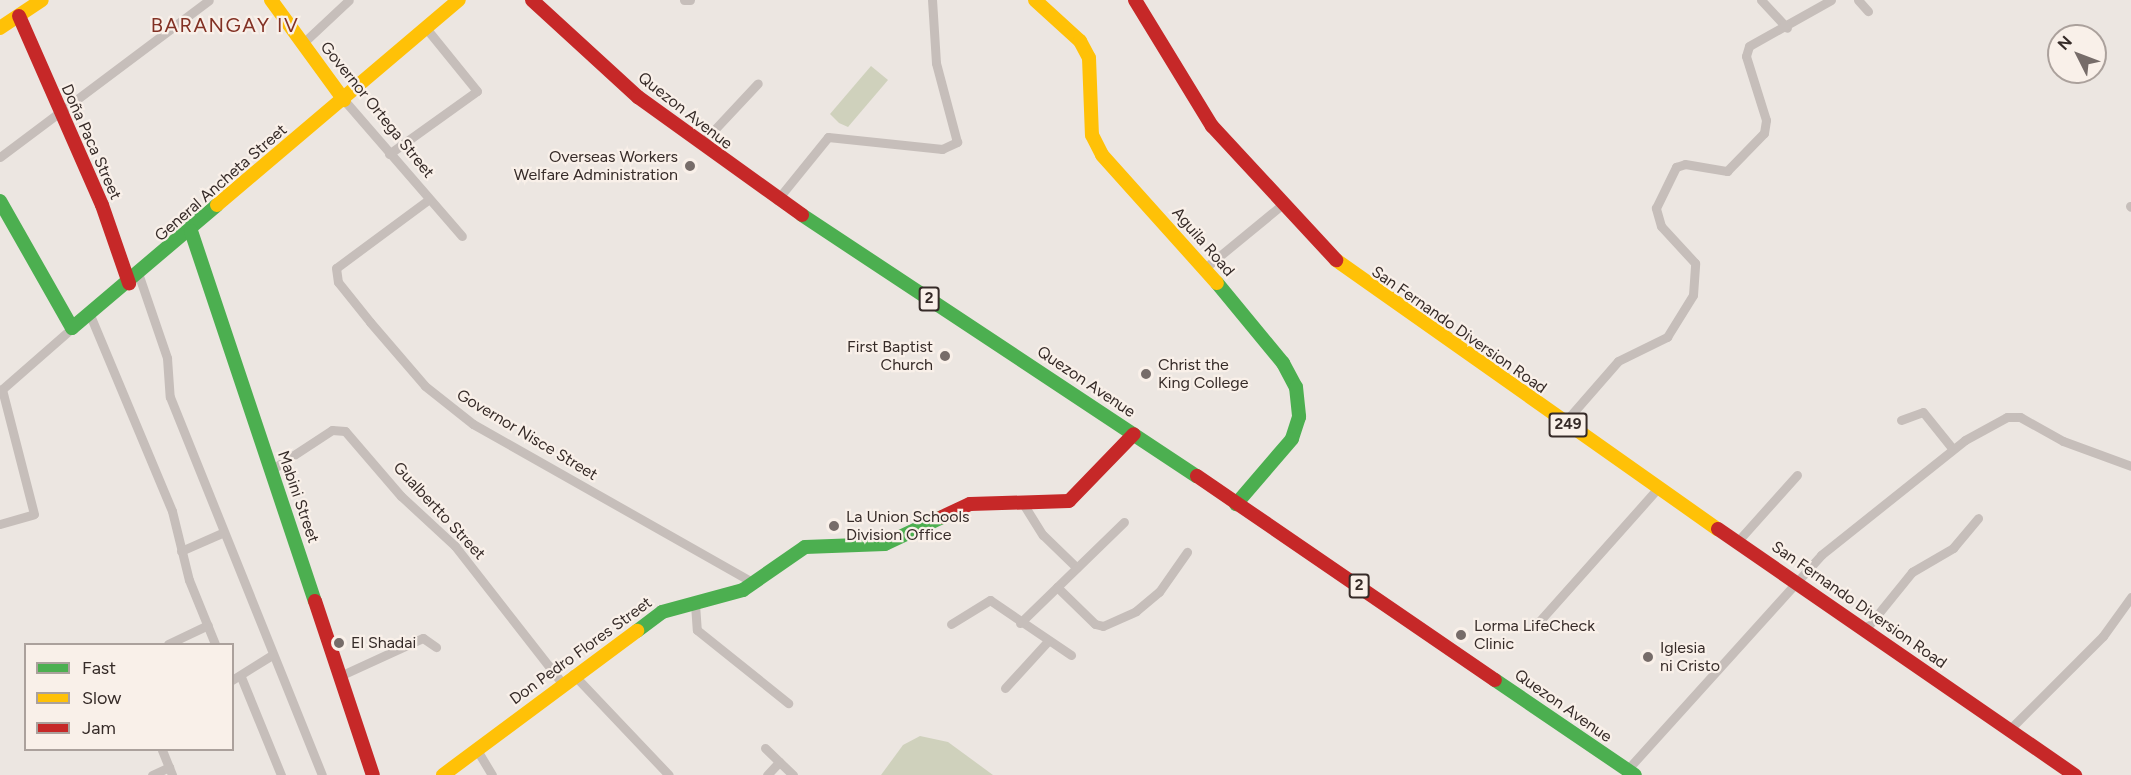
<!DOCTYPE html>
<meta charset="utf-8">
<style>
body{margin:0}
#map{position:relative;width:2131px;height:775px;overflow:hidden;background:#ece6e1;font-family:Figtree,sans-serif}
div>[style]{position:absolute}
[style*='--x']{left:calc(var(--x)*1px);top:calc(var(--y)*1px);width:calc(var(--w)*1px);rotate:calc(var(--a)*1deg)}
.green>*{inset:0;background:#cfd1bc}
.street>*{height:9px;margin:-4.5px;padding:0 4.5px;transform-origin:4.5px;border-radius:4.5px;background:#c6beba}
.fast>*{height:14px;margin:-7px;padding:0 7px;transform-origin:7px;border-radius:7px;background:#4caf50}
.slow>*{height:14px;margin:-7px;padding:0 7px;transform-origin:7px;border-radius:7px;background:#ffc107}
.jam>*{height:14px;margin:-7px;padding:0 7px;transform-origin:7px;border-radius:7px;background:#c62828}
.dots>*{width:16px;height:16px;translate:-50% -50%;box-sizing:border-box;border:3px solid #f9f0e9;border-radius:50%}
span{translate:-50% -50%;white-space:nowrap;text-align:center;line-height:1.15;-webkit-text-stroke:4.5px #f9f0e9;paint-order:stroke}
.shield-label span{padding:2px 4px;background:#f9f0e9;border:2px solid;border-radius:4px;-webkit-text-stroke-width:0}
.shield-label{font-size:15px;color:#362b28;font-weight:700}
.street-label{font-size:16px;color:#362b28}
.poi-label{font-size:16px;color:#362b28}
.right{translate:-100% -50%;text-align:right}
.left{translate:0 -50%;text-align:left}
.quarter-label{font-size:20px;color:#823124;letter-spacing:1.5px}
.legend{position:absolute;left:24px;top:643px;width:210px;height:108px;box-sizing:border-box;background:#f9f0e9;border:2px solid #aba19c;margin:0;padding:8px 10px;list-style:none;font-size:18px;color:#362b28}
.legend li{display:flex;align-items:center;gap:12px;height:30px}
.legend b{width:30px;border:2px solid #aba19c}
.north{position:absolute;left:2047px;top:24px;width:60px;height:60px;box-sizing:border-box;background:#f9f0e9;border:2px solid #aba19c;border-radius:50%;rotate:312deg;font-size:16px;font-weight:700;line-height:24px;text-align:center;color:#362b28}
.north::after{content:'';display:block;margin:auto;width:21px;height:27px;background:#766c69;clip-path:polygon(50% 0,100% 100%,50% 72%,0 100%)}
</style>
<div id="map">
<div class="green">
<div style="clip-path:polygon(871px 66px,888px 80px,848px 127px,839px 123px,830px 114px)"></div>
<div style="clip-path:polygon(920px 736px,948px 742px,993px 775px,881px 775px,903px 745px)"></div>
</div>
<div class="street">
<div style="--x:684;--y:0;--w:6;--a:0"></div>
<div style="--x:1761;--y:0;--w:38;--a:47"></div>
<div style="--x:1858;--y:0;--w:15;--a:48"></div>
<div style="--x:302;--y:44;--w:64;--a:-43.1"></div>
<div style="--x:344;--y:100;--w:180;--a:49.1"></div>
<div style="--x:701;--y:144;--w:83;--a:-46.9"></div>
<div style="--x:389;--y:154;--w:108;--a:-35.6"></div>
<div style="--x:477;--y:91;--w:81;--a:-129"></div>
<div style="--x:0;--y:157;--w:261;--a:-36.9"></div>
<div style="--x:428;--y:200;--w:114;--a:143.5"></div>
<div style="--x:336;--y:268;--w:14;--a:82"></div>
<div style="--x:338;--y:282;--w:51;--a:51.3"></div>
<div style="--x:370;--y:322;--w:84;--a:49.3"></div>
<div style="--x:425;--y:386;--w:61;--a:38.4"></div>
<div style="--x:473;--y:424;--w:323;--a:29.5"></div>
<div style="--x:777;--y:200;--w:81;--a:-51"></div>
<div style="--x:828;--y:137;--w:115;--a:6"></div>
<div style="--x:942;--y:149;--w:17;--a:-25"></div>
<div style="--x:957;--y:142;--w:82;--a:-104.9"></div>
<div style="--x:936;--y:63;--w:63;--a:-93.6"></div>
<div style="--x:2130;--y:206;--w:1;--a:45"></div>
<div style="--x:1205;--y:268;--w:101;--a:-39.4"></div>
<div style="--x:139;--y:276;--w:87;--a:71.1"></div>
<div style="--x:167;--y:358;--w:39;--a:86"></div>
<div style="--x:170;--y:397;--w:407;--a:68.1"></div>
<div style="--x:90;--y:315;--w:212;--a:67.3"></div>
<div style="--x:172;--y:511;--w:71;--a:76.2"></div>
<div style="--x:189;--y:580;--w:69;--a:67.9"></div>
<div style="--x:0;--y:391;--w:96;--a:-41.2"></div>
<div style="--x:1901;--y:420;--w:23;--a:-20"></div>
<div style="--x:1923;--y:412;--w:46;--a:51.1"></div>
<div style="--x:1564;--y:423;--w:82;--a:-48.9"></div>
<div style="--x:1618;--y:361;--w:55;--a:-26.1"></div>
<div style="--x:1667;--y:337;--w:49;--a:-58.2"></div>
<div style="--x:1693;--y:295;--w:32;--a:-86"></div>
<div style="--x:1695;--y:263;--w:50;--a:-132.6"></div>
<div style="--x:1661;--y:226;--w:19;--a:-106"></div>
<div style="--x:1656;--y:208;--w:46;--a:-64"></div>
<div style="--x:1676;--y:167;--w:9;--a:-18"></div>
<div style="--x:1685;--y:164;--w:43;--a:9.5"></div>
<div style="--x:1727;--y:171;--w:53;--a:-45.8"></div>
<div style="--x:1764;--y:133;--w:13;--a:-81"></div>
<div style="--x:1766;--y:120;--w:67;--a:-107.4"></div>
<div style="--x:1746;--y:56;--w:10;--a:-73"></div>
<div style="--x:1749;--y:46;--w:94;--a:-29.3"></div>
<div style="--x:271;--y:470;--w:73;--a:-33.3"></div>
<div style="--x:332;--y:430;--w:13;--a:4"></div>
<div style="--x:345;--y:431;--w:86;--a:49.3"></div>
<div style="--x:401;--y:496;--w:74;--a:42.8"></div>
<div style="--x:455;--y:546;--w:174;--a:52"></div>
<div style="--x:1022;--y:502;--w:39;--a:58"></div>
<div style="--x:1043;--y:535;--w:47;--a:44.1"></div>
<div style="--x:0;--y:524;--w:35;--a:-16"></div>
<div style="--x:34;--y:514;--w:129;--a:-104.4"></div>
<div style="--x:1737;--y:542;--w:90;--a:-48.2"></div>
<div style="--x:181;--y:551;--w:45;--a:-23.7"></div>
<div style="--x:1057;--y:587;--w:53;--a:44.2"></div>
<div style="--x:1095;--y:624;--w:8;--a:14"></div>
<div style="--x:1103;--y:626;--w:36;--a:-24"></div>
<div style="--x:1136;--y:611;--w:30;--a:-40"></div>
<div style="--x:1159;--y:592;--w:49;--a:-55"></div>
<div style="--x:695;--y:604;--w:26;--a:86"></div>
<div style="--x:697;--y:630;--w:117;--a:38.7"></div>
<div style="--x:1020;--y:623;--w:145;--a:-44.2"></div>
<div style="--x:951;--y:624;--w:46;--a:-31.6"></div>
<div style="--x:990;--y:600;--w:98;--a:34.2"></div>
<div style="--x:1536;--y:625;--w:183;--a:-48.3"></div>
<div style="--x:1865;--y:630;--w:75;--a:-51"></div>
<div style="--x:1912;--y:572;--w:48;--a:-30.3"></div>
<div style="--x:1953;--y:548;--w:39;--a:-50"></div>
<div style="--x:168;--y:644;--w:44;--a:-25.4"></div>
<div style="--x:573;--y:674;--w:139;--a:46.5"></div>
<div style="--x:342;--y:675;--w:89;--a:-24.6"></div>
<div style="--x:423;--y:638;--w:16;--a:35"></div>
<div style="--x:241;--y:677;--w:106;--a:67.8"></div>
<div style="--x:232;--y:680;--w:47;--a:-32"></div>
<div style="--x:1005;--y:688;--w:64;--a:-47.5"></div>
<div style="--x:2009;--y:730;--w:133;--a:-45"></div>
<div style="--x:2103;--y:636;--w:48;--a:-54.3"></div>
<div style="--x:765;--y:748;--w:39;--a:44"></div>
<div style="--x:162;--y:750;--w:27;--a:68"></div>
<div style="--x:477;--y:750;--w:29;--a:59"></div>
<div style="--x:1627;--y:770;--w:290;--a:-47.9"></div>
<div style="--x:1821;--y:555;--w:184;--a:-38.6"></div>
<div style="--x:1965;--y:440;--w:48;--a:-28.7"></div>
<div style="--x:2007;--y:417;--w:13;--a:0"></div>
<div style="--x:2020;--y:417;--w:49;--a:29.2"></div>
<div style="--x:2063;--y:441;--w:72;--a:20.2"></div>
<div style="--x:152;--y:775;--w:19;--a:-25"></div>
<div style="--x:767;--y:775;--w:18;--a:-47"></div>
</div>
<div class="fast">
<div style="--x:0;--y:201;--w:146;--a:60.4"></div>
<div style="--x:72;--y:328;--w:190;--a:-40.3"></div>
<div style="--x:802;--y:215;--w:473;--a:33.5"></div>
<div style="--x:191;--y:231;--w:390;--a:71.5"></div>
<div style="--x:1217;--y:283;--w:104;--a:50.5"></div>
<div style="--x:1283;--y:363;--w:27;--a:62"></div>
<div style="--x:1296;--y:387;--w:30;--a:84"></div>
<div style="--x:1299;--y:417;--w:23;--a:108"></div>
<div style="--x:1292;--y:439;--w:86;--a:130.7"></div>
<div style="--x:637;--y:631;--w:31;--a:-37"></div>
<div style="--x:662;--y:612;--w:84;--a:-15.2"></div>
<div style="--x:743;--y:590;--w:75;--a:-34.7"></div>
<div style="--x:805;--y:547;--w:80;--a:-2.1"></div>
<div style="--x:885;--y:544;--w:63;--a:-25.3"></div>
<div style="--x:1495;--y:680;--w:169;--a:34.2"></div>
</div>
<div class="slow">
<div style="--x:271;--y:0;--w:124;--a:53.9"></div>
<div style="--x:1035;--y:0;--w:61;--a:42.3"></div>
<div style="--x:1080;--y:41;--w:19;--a:62"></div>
<div style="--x:1089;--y:58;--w:77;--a:87.8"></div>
<div style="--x:1092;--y:135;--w:22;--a:63"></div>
<div style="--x:1102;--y:155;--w:172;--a:48.1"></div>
<div style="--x:0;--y:28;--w:50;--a:-33.7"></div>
<div style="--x:217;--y:205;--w:317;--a:-40.3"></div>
<div style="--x:1336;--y:260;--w:467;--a:35.2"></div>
<div style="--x:443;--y:775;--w:242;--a:-36.6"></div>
</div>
<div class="jam">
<div style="--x:532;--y:0;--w:144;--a:42.5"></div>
<div style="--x:638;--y:97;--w:202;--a:35.7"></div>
<div style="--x:1135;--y:0;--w:148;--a:58.6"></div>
<div style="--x:1212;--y:126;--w:183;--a:47.2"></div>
<div style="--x:19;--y:16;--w:206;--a:66.3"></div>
<div style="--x:102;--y:205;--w:83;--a:70.9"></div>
<div style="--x:1197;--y:476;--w:361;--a:34.4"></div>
<div style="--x:942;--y:517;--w:31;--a:-25"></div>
<div style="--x:970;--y:504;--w:99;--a:-1.7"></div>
<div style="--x:1069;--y:501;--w:93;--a:-45.9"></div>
<div style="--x:1718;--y:529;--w:434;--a:34.6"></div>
<div style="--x:315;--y:601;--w:183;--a:71.6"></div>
</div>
<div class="dots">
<div style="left:690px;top:166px;background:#766c69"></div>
<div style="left:945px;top:356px;background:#766c69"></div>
<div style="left:1146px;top:374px;background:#766c69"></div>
<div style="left:834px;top:526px;background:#766c69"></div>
<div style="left:1461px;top:635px;background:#766c69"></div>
<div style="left:339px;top:643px;background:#766c69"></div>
<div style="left:1648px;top:657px;background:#766c69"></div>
</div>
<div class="shield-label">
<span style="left:929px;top:299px">2</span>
<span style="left:1568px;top:425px">249</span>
<span style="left:1359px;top:586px">2</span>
</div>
<div class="street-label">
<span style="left:377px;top:110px;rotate:51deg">Governor Ortega Street</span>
<span style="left:685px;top:111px;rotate:38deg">Quezon Avenue</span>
<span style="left:91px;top:142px;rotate:66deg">Doña Paca Street</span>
<span style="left:221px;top:183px;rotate:-41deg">General Ancheta Street</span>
<span style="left:1203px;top:242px;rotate:49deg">Aguila Road</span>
<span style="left:1459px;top:330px;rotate:35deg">San Fernando Diversion Road</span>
<span style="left:1086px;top:382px;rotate:34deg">Quezon Avenue</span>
<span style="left:527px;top:435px;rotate:31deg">Governor Nisce Street</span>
<span style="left:298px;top:497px;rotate:71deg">Mabini Street</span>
<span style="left:439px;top:511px;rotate:47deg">Gualbertto Street</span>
<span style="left:1859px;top:605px;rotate:35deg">San Fernando Diversion Road</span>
<span style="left:581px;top:651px;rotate:-36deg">Don Pedro Flores Street</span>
<span style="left:1563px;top:706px;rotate:35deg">Quezon Avenue</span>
</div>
<div class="poi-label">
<span class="right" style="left:678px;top:166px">Overseas Workers<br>Welfare Administration</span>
<span class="right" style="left:933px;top:356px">First Baptist<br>Church</span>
<span class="left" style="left:1158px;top:374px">Christ the<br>King College</span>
<span class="left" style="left:846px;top:526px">La Union Schools<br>Division Office</span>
<span class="left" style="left:1474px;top:635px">Lorma LifeCheck<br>Clinic</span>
<span class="left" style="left:351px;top:643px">El Shadai</span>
<span class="left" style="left:1660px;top:657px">Iglesia<br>ni Cristo</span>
</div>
<div class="quarter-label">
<span style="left:225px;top:25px">BARANGAY IV</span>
</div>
<ul class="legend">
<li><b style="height:8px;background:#4caf50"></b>Fast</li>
<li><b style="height:8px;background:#ffc107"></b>Slow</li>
<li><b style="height:8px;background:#c62828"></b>Jam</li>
</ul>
<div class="north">N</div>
</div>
